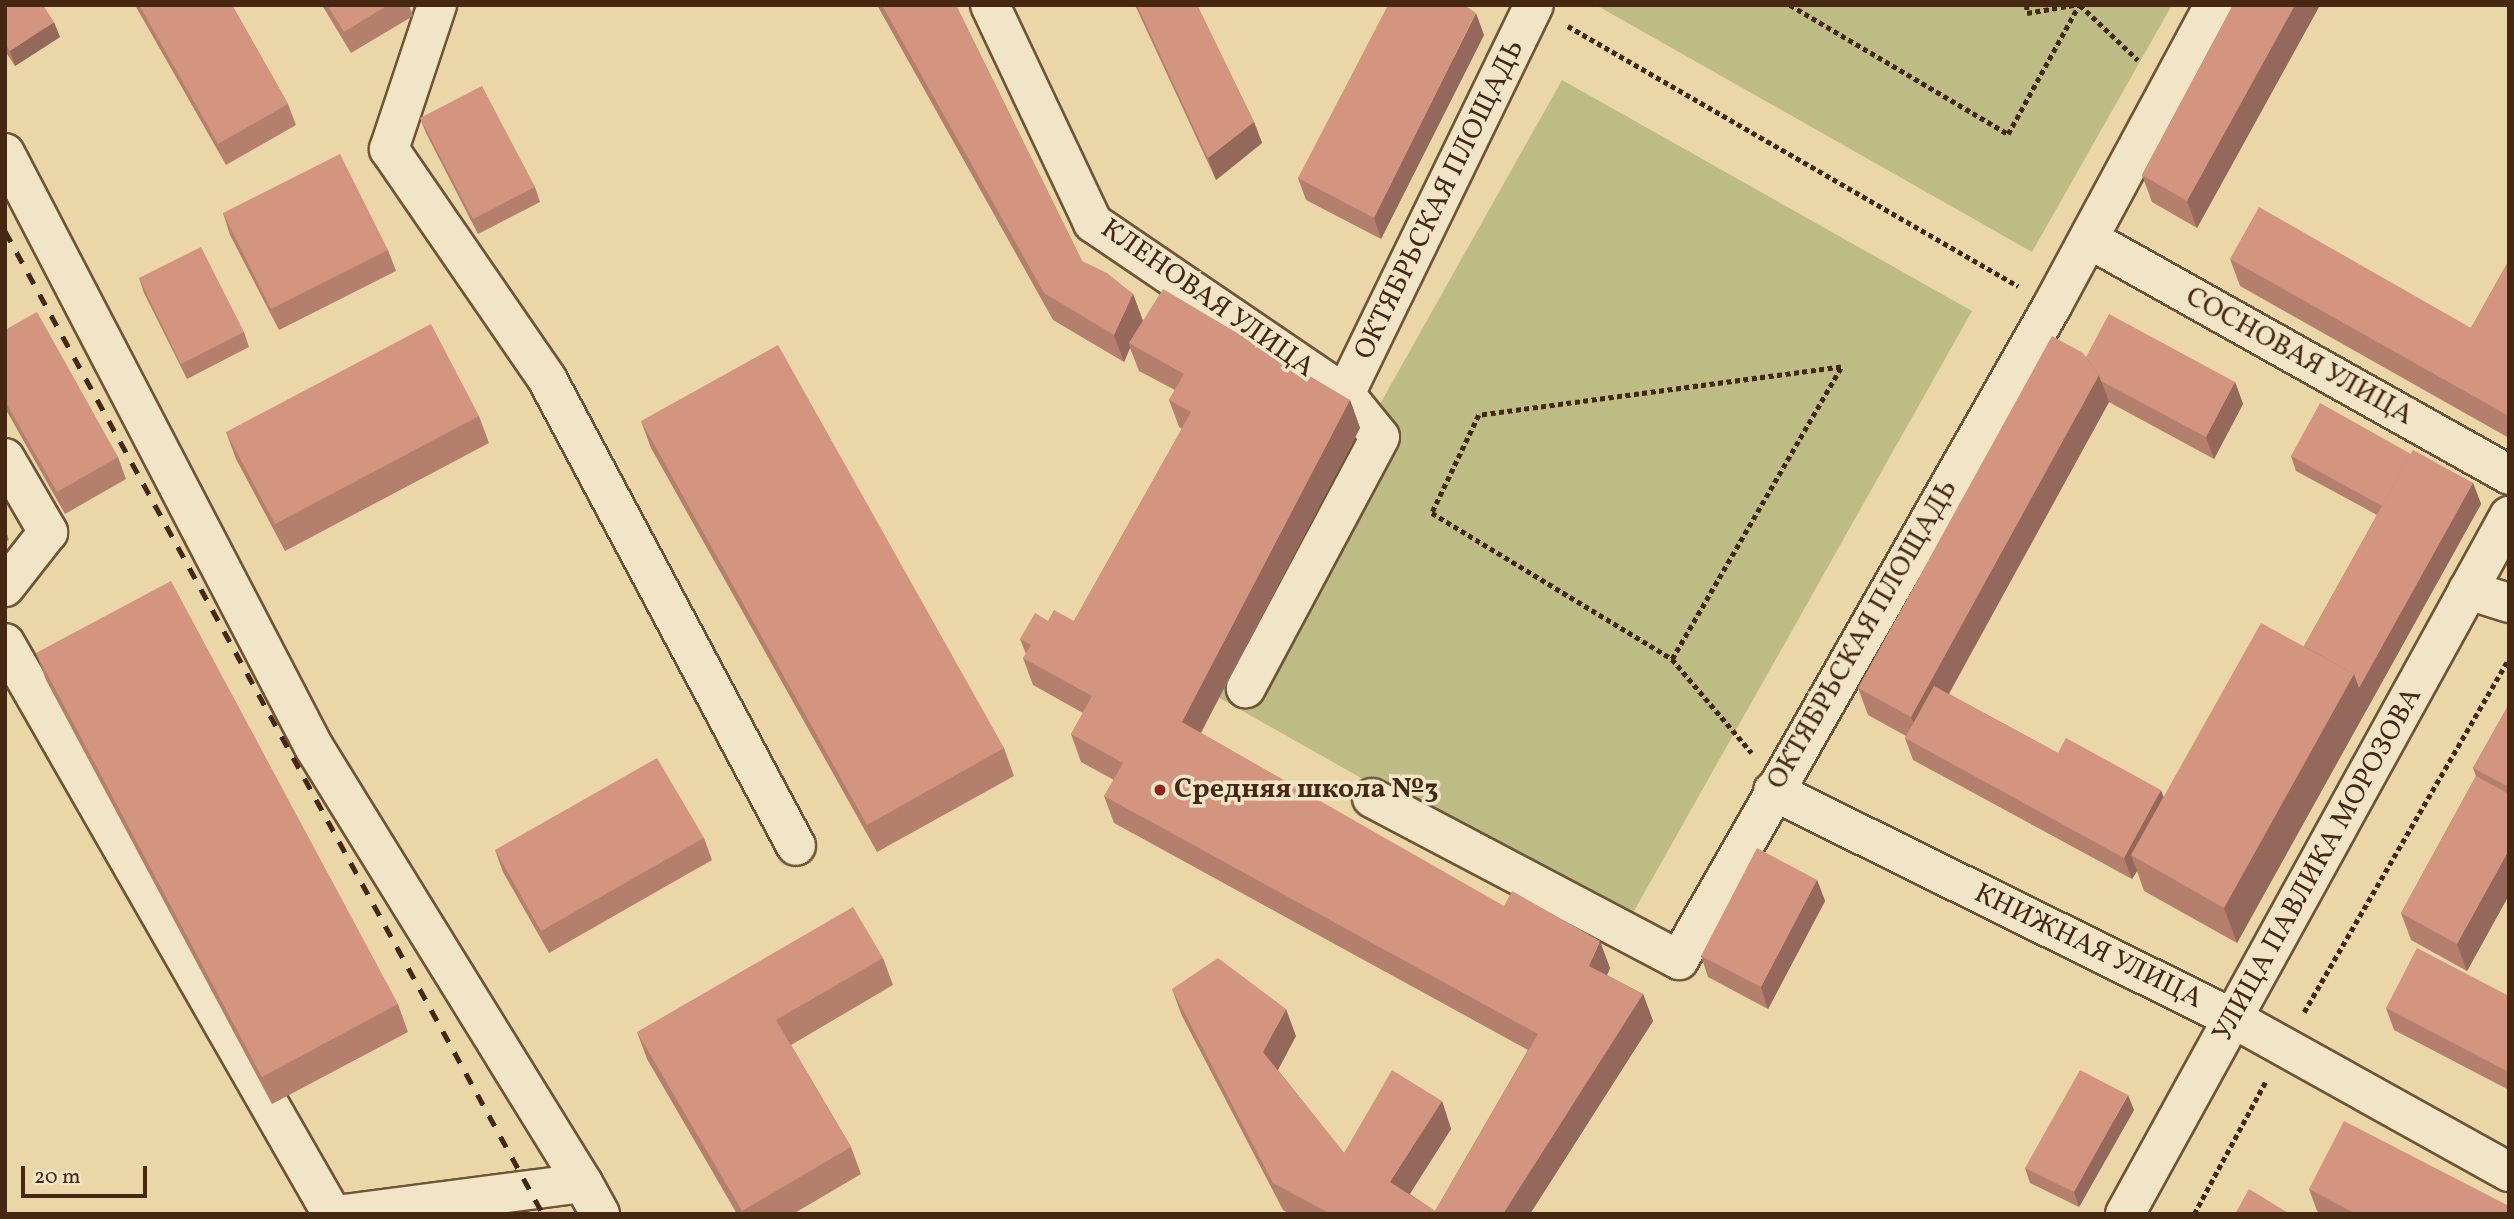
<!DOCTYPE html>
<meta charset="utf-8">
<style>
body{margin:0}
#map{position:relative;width:2514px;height:1219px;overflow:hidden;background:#ebd6a7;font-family:Vollkorn,serif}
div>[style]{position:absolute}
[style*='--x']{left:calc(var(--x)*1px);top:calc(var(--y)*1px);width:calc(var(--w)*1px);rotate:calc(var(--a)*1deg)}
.green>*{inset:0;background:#bcbc84}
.path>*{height:4.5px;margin-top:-2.25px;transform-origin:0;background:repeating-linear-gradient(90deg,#462812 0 5px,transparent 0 8.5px)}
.roads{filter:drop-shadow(2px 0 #6f5437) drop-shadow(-2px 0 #6f5437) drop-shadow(0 2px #6f5437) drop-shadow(0 -2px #6f5437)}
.minor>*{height:38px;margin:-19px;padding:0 19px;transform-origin:19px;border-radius:19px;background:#f2e4c6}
.rail>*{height:5px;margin-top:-2.5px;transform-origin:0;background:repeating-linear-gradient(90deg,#462812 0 12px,transparent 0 24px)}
.wall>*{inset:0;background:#b57f6e}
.shaded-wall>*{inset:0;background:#94685a}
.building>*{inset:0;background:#d39480}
.dots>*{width:19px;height:19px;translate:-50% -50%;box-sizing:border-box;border:4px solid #f2e4c6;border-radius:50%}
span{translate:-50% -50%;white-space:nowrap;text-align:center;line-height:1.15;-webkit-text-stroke:7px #f2e4c6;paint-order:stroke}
.street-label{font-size:28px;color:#462812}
.poi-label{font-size:28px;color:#462812;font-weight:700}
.left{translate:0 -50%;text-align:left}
.frame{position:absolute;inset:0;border:7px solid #462812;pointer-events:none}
.scale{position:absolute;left:21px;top:1166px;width:126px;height:32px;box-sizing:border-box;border:4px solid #462812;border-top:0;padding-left:9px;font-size:21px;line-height:24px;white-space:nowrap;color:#462812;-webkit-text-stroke:5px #f2e4c6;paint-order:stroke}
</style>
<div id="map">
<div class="green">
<div style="clip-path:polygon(1596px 5px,2172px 5px,2032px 252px)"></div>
<div style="clip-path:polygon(1562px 80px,1972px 311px,1625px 927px,1216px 696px)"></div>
</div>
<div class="path">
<div style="--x:1790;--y:5;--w:253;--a:30.6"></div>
<div style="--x:2008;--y:134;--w:147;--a:-61.2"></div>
<div style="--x:2027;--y:5;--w:8;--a:90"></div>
<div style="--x:2027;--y:13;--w:48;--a:-9.7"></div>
<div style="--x:2080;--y:5;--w:80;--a:43.5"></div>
<div style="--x:1568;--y:26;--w:520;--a:30.02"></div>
<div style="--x:1672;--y:659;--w:337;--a:-59.9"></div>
<div style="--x:1841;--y:367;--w:365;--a:172.4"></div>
<div style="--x:1479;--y:415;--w:109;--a:115.6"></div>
<div style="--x:1432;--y:513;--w:281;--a:31.3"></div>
<div style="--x:1672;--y:659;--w:123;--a:49.6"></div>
<div style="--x:2304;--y:1012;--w:409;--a:-59.9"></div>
<div style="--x:2194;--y:1214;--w:151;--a:-61.6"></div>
</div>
<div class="roads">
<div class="minor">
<div style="--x:437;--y:5;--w:152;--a:108.4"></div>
<div style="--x:389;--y:149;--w:279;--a:55.5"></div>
<div style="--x:547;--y:379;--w:529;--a:61.93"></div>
<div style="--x:990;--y:5;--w:241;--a:64.7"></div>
<div style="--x:1093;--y:223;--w:305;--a:34.2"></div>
<div style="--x:1345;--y:394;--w:55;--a:50.9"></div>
<div style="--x:1380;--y:437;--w:285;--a:118.1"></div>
<div style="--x:5;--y:153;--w:670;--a:62.52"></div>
<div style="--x:314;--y:747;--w:512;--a:58.33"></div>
<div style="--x:583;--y:1183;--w:241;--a:172.6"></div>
<div style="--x:2089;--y:239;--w:482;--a:29.3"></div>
<div style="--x:1345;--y:394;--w:432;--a:-64.1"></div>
<div style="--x:5;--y:458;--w:86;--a:59.8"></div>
<div style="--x:48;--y:532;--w:70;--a:128"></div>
<div style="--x:2468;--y:590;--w:43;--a:17.6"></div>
<div style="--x:5;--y:643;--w:658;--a:60.2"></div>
<div style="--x:1773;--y:791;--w:514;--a:26.32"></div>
<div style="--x:2234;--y:1019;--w:315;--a:29.1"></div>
<div style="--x:1372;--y:798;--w:347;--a:27.8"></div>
<div style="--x:1679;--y:960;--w:753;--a:-60.3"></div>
<div style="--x:2052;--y:306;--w:342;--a:-61.7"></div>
<div style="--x:583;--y:1183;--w:35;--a:61"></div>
<div style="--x:2125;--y:1214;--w:797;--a:-61.18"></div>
</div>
</div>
<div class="rail">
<div style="--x:5;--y:231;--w:1121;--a:61.31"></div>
</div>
<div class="wall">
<div style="clip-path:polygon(5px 5px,60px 37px,15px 66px,5px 51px)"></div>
<div style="clip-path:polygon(135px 5px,232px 5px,288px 104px,296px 125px,226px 165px)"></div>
<div style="clip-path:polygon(322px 5px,409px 5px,413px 16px,351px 53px)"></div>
<div style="clip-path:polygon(877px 5px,956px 5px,1082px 261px,1133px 294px,1143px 321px,1350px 400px,1360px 428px,1201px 733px,1610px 968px,1607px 975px,1643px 994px,1653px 1021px,1530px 1214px,1290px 1214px,1283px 1210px,1182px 1016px,1172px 989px,1296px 1036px,1278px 1070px,1344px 1153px,1442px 1101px,1451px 1129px,1410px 1194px,1435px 1211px,1528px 1050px,1114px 823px,1104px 796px,1114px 780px,1081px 762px,1071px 734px,1083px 713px,1033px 685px,1023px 658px,1026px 654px,1020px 639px,1048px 621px,1074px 621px,1182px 429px,1179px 427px,1169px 400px,1175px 390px,1139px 371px,1130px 348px,1124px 362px,1053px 320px)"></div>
<div style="clip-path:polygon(1135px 5px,1197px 5px,1254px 122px,1262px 143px,1216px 180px)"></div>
<div style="clip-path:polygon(2233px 5px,2320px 5px,2197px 228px,2152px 202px,2142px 175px)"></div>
<div style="clip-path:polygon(1484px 35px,1381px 239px,1306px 200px,1298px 178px)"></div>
<div style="clip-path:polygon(420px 118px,535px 187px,540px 202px,478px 234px,426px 133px)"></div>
<div style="clip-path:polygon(223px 213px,388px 250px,396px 271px,279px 330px,230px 235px)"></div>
<div style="clip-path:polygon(2230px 259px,2471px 328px,2509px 260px,2509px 438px,2240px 286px)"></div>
<div style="clip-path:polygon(139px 278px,244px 332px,249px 347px,187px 379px,144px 293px)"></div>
<div style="clip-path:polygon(5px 330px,118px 457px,126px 479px,65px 514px,5px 408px)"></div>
<div style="clip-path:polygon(2086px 357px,2235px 382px,2243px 404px,2214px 459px,2109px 402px,1949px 694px,2058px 753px,2164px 797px,2304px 646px,2377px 515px,2296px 471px,2291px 456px,2411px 454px,2473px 483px,2481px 504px,2237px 943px,2144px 891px,2137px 871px,2132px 879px,1913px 760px,1905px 738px,1906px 736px,1868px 715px,1858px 688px)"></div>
<div style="clip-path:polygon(479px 416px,489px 443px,285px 551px,236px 459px,226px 432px)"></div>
<div style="clip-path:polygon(641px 421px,1004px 748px,1014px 776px,877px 852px,651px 448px)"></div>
<div style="clip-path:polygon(5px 529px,9px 540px,5px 542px)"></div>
<div style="clip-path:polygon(36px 653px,398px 1004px,408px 1032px,272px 1104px,46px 680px)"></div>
<div style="clip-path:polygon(2509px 704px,2509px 895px,2467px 971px,2411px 940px,2401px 913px,2476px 776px,2473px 768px)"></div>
<div style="clip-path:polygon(704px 838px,712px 860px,549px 953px,503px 872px,495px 850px)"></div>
<div style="clip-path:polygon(1817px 880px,1825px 901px,1768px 1009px,1708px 977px,1701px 956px)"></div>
<div style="clip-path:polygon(883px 958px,893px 985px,791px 1045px,851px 1147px,861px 1174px,793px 1214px,737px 1214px,647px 1059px,637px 1032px)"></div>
<div style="clip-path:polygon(2509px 996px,2509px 1090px,2394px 1030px,2386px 1008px)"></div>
<div style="clip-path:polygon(2134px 1110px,2079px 1207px,2030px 1183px,2025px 1168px)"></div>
<div style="clip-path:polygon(2309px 1189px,2509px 1214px,2322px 1214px,2317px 1211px)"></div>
</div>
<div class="shaded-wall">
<div style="clip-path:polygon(2295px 5px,2320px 5px,2197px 228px,2187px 201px)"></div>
<div style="clip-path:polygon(1476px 13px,1484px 35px,1381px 239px,1374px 218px)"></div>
<div style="clip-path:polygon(54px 22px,60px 37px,15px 66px,10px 51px)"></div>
<div style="clip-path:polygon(1254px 122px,1262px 143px,1216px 180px,1208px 158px)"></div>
<div style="clip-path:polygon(1133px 294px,1143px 321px,1129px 343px,1130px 348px,1124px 362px,1114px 335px)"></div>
<div style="clip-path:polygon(2099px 375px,2109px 402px,1921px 744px,1911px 717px)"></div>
<div style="clip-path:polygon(2235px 382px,2243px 404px,2214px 459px,2206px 437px)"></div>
<div style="clip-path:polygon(1350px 400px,1360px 428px,1192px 749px,1182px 722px)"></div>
<div style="clip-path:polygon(2473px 483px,2481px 504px,2237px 943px,2224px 908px,2354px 674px)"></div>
<div style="clip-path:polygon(2161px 790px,2169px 811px,2131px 855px,2137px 871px,2132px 879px,2124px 858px)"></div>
<div style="clip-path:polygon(2509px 850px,2509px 895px,2467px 971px,2457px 944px)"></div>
<div style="clip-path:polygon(1817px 880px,1825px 901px,1768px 1009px,1761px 987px)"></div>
<div style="clip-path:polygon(1600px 941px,1610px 968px,1599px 993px,1589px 966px)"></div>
<div style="clip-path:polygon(1643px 994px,1653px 1021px,1530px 1214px,1503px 1214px)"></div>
<div style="clip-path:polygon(1286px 1009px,1296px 1036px,1273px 1079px,1263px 1052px)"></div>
<div style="clip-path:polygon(2128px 1095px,2134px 1110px,2079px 1207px,2074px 1192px)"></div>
<div style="clip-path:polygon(1442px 1101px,1451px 1129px,1400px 1209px,1390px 1182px)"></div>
</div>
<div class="building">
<div style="clip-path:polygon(5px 5px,43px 5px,54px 22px,10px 51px,5px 44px)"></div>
<div style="clip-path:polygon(139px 5px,232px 5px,288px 104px,218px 144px)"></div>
<div style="clip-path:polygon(327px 5px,388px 5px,344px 32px)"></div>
<div style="clip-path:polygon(882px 5px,956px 5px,1082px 261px,1107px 273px,1133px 294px,1114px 335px,1044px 293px)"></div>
<div style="clip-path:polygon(1137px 5px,1197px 5px,1254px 122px,1208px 158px)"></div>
<div style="clip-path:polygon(1388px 5px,1464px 5px,1476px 13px,1374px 218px,1298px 178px)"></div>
<div style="clip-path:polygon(2233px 5px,2295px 5px,2187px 201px,2142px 175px)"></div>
<div style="clip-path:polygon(482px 86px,535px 187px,473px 219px,420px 118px)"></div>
<div style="clip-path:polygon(340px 154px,388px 250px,271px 309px,223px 213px)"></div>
<div style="clip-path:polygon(2259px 207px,2471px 328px,2509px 260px,2509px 411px,2507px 415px,2230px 259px)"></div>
<div style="clip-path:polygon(201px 247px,244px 332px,181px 364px,139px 278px)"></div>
<div style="clip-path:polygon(1163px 289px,1350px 400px,1182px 722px,1504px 906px,1512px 891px,1600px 941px,1589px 966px,1643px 994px,1503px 1214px,1331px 1214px,1273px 1183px,1172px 989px,1218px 958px,1286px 1009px,1263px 1052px,1344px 1153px,1392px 1070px,1442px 1101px,1390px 1182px,1435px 1211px,1538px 1034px,1104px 796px,1123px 763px,1071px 734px,1092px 696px,1023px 658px,1031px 645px,1020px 639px,1035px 613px,1048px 621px,1054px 610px,1074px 621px,1191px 412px,1169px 400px,1184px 374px,1129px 343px)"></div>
<div style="clip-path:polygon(37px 312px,118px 457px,57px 492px,5px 401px,5px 330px)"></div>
<div style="clip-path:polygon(2109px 314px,2235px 382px,2206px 437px,2101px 381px,2099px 375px,2086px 357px)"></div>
<div style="clip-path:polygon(431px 324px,479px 416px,275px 524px,226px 432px)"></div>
<div style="clip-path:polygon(2052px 336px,2083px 353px,2099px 375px,1911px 717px,1858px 688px)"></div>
<div style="clip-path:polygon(778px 345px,1004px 748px,867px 825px,641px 421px)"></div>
<div style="clip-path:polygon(2320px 403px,2411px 454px,2382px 506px,2291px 456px)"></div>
<div style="clip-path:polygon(2413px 450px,2473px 483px,2359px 688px,2354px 674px,2304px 646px)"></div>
<div style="clip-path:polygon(171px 581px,398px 1004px,262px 1077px,36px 653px)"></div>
<div style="clip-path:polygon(2261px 623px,2354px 674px,2224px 908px,2131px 855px)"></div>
<div style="clip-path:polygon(1934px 686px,2058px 753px,2066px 738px,2161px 790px,2124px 858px,1905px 738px)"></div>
<div style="clip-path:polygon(2509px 704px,2509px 787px,2473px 768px)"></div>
<div style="clip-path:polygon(657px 758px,704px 838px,541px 931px,495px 850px)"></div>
<div style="clip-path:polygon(2476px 776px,2509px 794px,2509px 850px,2457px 944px,2401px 913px)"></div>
<div style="clip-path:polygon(1757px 848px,1817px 880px,1761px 987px,1701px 956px)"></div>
<div style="clip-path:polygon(853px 907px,883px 958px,776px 1020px,851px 1147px,742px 1211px,637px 1032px)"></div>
<div style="clip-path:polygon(2417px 948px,2509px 996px,2509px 1072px,2386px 1008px)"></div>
<div style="clip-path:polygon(2080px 1070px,2128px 1095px,2074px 1192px,2025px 1168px)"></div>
<div style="clip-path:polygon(2344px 1121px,2509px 1206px,2509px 1214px,2356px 1214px,2309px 1189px)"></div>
<div style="clip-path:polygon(2249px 1189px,2290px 1214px,2235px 1214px)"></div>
</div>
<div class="dots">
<div style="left:1160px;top:790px;background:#8f2418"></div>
</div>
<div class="street-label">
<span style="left:1440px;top:200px;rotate:-64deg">ОКТЯБРЬСКАЯ ПЛОЩАДЬ</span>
<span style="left:1207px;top:299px;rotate:35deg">КЛЕНОВАЯ УЛИЦА</span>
<span style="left:2299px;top:357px;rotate:29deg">СОСНОВАЯ УЛИЦА</span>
<span style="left:1863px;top:635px;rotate:-60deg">ОКТЯБРЬСКАЯ ПЛОЩАДЬ</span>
<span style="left:2318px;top:865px;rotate:-61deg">УЛИЦА ПАВЛИКА МОРОЗОВА</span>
<span style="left:2088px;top:947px;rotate:26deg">КНИЖНАЯ УЛИЦА</span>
</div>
<div class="poi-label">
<span class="left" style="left:1174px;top:790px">Средняя школа №3</span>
</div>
<div class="frame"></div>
<div class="scale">20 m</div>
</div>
